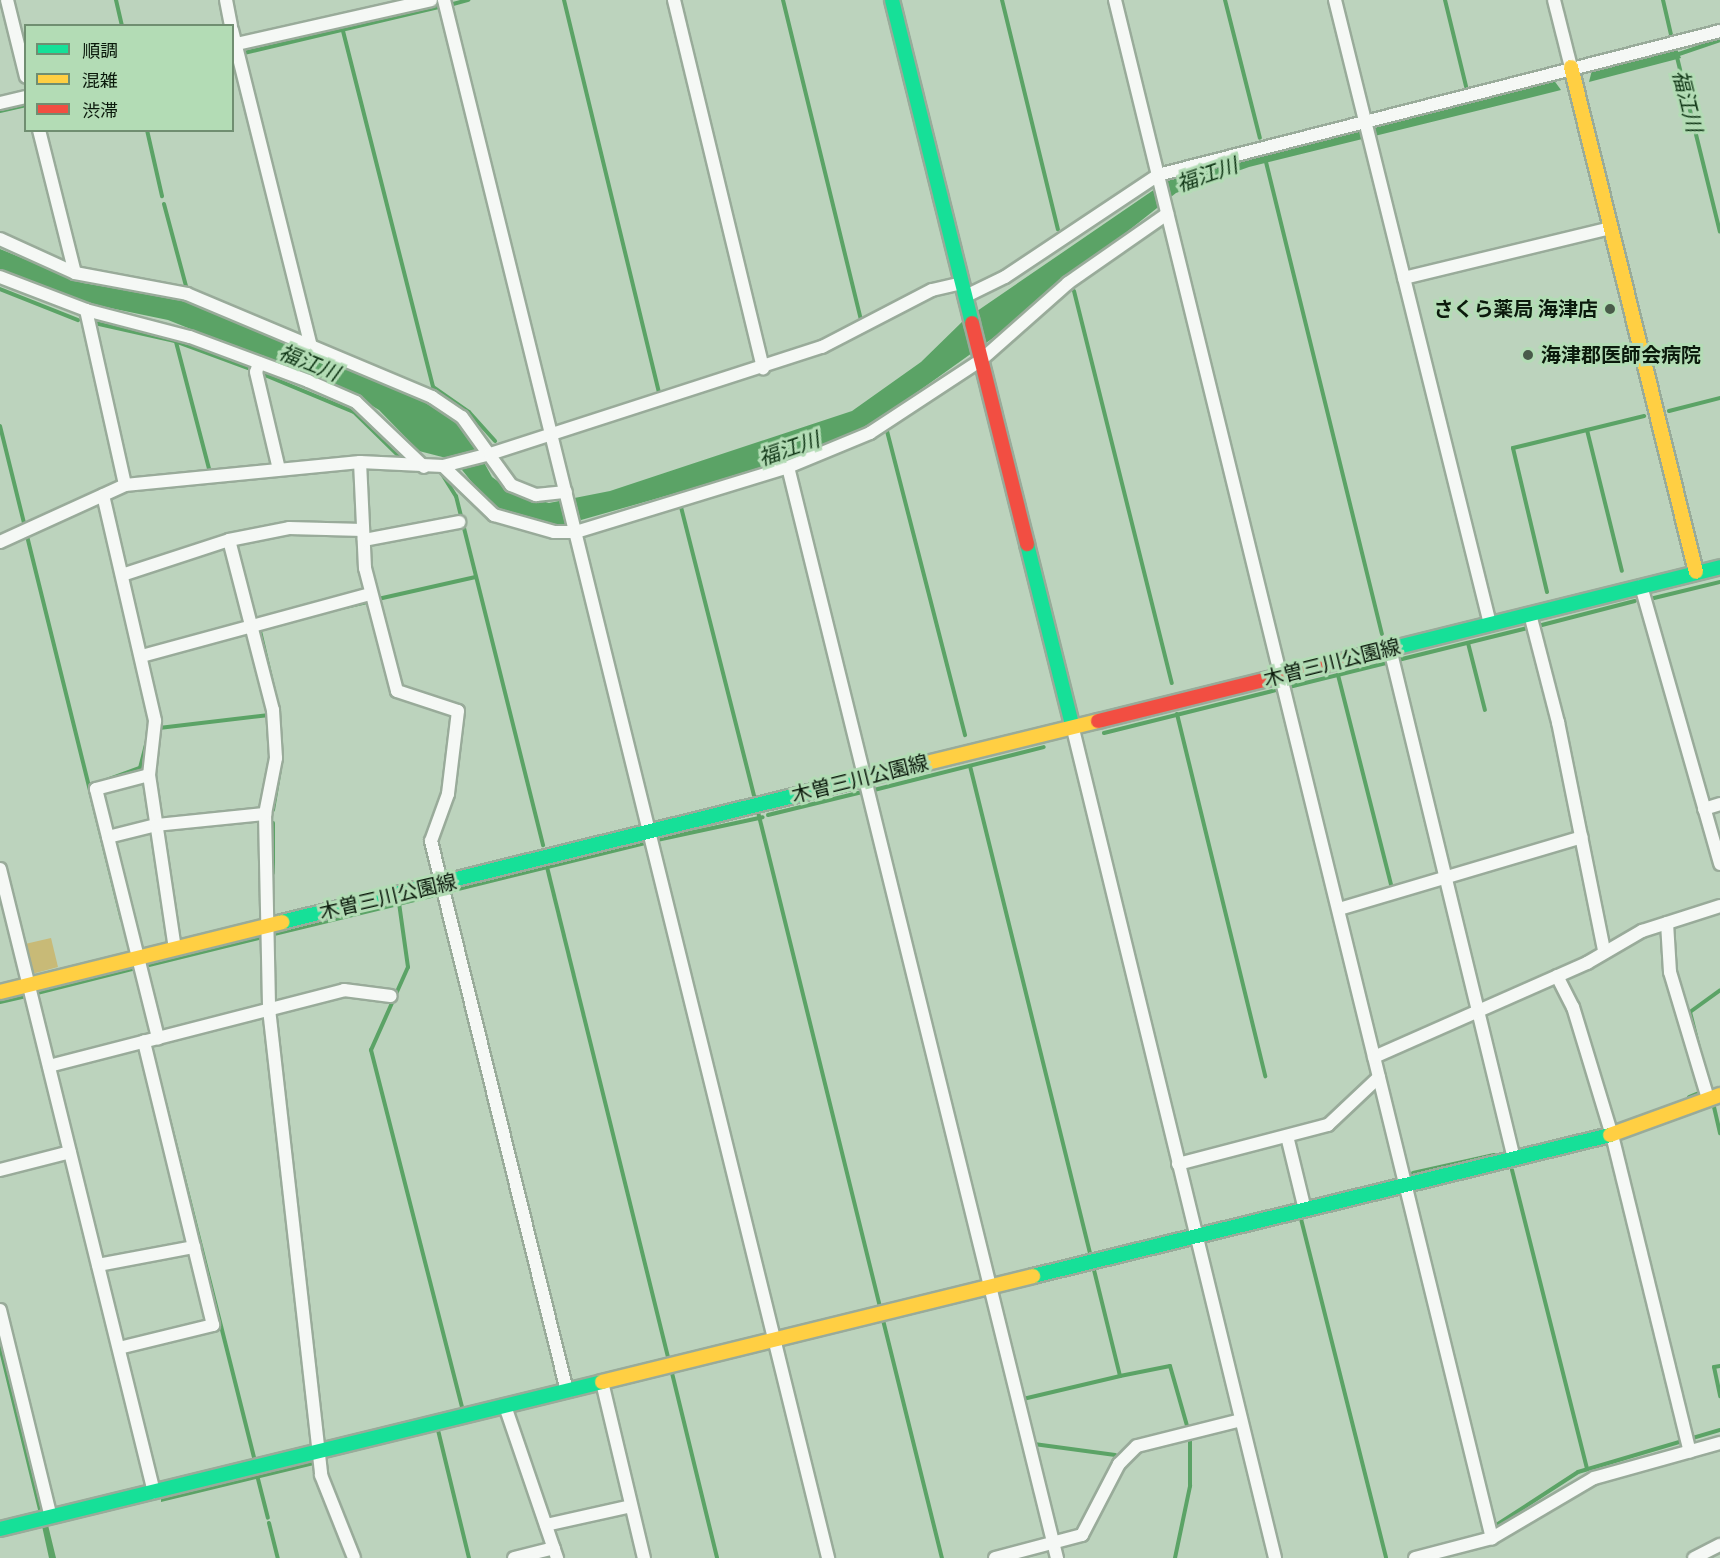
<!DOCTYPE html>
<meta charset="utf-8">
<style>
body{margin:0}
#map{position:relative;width:1720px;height:1558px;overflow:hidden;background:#bcd3bd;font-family:Cabin,"Noto Sans JP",sans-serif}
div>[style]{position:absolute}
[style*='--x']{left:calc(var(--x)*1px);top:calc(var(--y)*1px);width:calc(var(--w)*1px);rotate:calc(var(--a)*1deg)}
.green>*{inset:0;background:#c8ba77}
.water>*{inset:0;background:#5ba366}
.stream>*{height:4px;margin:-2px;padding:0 2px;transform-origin:2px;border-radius:2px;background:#5ba366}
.roads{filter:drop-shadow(2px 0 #99ab9a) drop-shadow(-2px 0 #99ab9a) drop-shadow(0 2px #99ab9a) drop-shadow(0 -2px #99ab9a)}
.street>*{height:12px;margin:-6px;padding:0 6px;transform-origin:6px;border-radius:6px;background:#f5f8f5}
.fast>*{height:14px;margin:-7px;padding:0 7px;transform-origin:7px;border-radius:7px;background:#16e098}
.slow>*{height:14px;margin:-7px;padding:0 7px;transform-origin:7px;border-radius:7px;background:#ffcf43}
.jam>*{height:14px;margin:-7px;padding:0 7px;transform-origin:7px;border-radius:7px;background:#f24e42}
.dots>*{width:16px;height:16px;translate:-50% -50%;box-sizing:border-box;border:3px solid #b3dcb5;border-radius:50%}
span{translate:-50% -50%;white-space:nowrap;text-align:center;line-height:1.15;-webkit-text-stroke:6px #b3dcb5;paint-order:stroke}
.poi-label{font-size:20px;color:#0b1a0c;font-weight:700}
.right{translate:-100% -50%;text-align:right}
.left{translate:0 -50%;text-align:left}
.street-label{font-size:20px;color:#0b1a0c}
.water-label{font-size:21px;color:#0e3414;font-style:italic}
.legend{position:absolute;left:24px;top:24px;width:210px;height:108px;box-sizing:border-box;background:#b3dcb5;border:2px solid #708e71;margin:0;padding:8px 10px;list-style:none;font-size:18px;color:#0b1a0c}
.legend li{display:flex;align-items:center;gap:12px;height:30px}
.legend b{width:30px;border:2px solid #708e71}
</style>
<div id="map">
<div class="green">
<div style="clip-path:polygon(51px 938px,58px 967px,32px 974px,25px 944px)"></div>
</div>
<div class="water">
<div style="clip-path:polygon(1677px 49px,1681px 58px,1589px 82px,1592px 70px)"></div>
<div style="clip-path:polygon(1553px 79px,1561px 90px,1249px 167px,1176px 193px,993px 338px,860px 433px,775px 465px,567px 524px,537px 524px,492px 507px,454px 460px,419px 451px,379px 410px,351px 393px,168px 320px,86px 303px,0 270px,0 249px,83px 283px,182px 299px,435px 404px,469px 435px,492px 477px,515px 494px,549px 503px,610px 491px,852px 411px,921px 362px,964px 320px,1174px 176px)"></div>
<div style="clip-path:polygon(0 1327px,56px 1558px,49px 1558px,42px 1526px,0 1355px)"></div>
<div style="clip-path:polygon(310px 1459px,314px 1465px,161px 1502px,161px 1495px)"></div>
</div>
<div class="stream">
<div style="--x:116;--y:0;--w:27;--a:77"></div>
<div style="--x:564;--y:0;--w:407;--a:76.4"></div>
<div style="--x:783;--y:0;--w:330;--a:76.3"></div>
<div style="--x:1002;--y:0;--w:236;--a:76.3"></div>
<div style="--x:1225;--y:0;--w:142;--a:75.8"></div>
<div style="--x:1445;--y:0;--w:89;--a:76.3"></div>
<div style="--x:1663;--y:0;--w:37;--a:77"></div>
<div style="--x:453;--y:4;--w:16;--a:-15"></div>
<div style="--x:343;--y:31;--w:367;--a:75.8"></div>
<div style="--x:433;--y:387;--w:44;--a:34.8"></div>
<div style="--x:469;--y:412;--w:39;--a:48"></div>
<div style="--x:1675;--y:49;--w:188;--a:76.2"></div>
<div style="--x:244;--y:53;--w:200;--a:-13.3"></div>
<div style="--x:1676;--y:55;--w:46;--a:-18.8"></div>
<div style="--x:0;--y:111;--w:27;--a:-13"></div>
<div style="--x:147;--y:130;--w:68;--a:77.2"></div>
<div style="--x:1265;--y:158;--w:490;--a:76.2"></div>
<div style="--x:164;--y:204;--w:85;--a:75"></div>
<div style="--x:0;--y:289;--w:84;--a:21.7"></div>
<div style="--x:1074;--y:291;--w:404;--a:76"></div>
<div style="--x:90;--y:322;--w:87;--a:12.6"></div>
<div style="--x:175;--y:341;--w:78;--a:20.3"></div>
<div style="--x:176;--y:342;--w:131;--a:75.4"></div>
<div style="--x:260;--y:373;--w:102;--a:22.5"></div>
<div style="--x:354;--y:412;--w:70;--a:44.4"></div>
<div style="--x:1669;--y:411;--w:53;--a:-14.3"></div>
<div style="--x:0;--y:426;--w:100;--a:76.1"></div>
<div style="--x:1587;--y:430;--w:145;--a:76.1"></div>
<div style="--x:887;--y:431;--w:314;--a:75.6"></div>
<div style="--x:442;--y:474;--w:26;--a:58"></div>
<div style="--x:456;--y:496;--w:360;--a:76"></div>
<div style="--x:681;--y:507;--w:298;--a:75.8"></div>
<div style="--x:27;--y:536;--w:395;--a:76.1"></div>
<div style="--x:1547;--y:592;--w:148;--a:-103.3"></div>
<div style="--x:1513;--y:448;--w:135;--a:-13.7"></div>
<div style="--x:1654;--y:598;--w:68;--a:-13.6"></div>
<div style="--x:378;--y:599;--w:100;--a:-12.7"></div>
<div style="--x:332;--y:610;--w:37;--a:-13"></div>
<div style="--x:1538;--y:626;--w:100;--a:-14.5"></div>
<div style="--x:264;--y:627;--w:6;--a:135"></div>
<div style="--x:260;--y:631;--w:83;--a:76.8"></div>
<div style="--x:1468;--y:643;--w:69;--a:75.8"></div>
<div style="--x:1398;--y:660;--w:133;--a:-13.9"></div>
<div style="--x:1338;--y:675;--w:221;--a:75.8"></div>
<div style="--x:1289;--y:687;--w:101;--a:-13.8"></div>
<div style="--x:1177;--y:714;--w:373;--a:76.3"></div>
<div style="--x:159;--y:728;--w:111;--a:-6.7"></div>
<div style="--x:1104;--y:733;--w:177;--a:-14"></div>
<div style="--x:970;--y:766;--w:502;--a:76.16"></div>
<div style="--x:104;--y:781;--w:38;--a:-20"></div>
<div style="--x:140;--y:768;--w:40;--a:-75.6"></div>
<div style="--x:874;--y:790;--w:175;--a:-14.2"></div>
<div style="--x:273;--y:810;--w:42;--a:-80.3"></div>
<div style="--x:758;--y:812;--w:510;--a:76.15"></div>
<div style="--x:768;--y:815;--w:97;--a:-13.7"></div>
<div style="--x:273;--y:823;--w:50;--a:90"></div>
<div style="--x:657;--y:840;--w:108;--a:-12.2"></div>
<div style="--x:547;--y:867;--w:509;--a:76.13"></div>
<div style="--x:450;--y:891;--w:202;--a:-13.8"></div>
<div style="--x:399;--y:903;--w:65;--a:82"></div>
<div style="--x:408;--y:967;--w:91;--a:114"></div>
<div style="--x:371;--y:1050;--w:372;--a:75.7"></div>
<div style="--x:274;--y:934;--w:170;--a:-13.6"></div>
<div style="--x:145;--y:966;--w:117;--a:-13.8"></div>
<div style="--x:37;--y:993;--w:98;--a:-14.2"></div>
<div style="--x:0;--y:1002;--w:27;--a:-13"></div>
<div style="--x:1702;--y:1060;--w:49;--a:-104"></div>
<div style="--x:1690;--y:1012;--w:37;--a:-36"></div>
<div style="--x:1689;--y:1097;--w:11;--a:-22"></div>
<div style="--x:165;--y:1103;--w:368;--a:75.9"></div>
<div style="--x:1714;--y:1107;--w:27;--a:77"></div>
<div style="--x:1512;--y:1170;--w:308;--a:75.9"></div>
<div style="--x:1413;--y:1173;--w:83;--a:-12.5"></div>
<div style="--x:1301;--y:1219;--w:349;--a:75.9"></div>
<div style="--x:1094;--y:1270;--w:109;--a:76.2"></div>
<div style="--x:1120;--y:1376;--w:51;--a:-11.3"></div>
<div style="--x:1170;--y:1366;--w:66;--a:74.1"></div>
<div style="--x:883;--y:1320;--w:245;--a:76.1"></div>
<div style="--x:1720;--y:1366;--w:6;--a:171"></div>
<div style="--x:1714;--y:1367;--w:30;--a:78"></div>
<div style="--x:672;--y:1373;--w:190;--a:76.3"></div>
<div style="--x:1023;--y:1399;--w:100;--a:-13.3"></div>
<div style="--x:438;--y:1430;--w:132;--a:76.4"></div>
<div style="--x:1034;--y:1444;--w:82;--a:7.7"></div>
<div style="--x:257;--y:1475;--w:44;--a:75.7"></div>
<div style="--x:269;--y:1523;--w:36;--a:76"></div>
<div style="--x:1498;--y:1524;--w:95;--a:-33"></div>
<div style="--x:1578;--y:1472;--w:148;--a:-16.5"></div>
<div style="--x:1175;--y:1558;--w:74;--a:-78.2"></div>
<div style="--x:1190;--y:1486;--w:49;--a:-90"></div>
</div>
<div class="roads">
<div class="street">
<div style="--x:7;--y:0;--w:79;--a:76.1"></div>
<div style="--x:226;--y:0;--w:26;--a:79"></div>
<div style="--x:444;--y:0;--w:1605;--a:76.15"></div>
<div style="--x:674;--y:0;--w:379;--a:76.4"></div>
<div style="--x:1115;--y:0;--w:1584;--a:76.23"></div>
<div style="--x:1335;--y:0;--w:643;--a:76.05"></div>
<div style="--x:1554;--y:0;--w:69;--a:75.8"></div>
<div style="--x:232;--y:30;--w:326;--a:76"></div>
<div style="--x:232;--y:45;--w:204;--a:-12.7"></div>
<div style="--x:0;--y:103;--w:27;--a:-13"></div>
<div style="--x:39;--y:130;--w:147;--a:75.9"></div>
<div style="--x:0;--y:239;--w:82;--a:24.4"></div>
<div style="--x:75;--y:273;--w:114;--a:10.6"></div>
<div style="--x:187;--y:294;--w:266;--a:22.8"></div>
<div style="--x:432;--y:397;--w:36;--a:34"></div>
<div style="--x:462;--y:417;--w:84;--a:54.2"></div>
<div style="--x:511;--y:485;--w:27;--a:22"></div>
<div style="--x:536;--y:495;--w:30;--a:-6"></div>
<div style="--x:0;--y:277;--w:92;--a:21"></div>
<div style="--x:86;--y:310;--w:107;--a:14.6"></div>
<div style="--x:190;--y:337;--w:126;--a:20.4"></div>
<div style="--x:308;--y:381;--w:52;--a:23.6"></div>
<div style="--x:356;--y:402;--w:94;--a:43.7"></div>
<div style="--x:1404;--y:278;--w:212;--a:-13.6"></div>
<div style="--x:966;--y:296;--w:43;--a:-26"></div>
<div style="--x:1005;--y:277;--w:184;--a:-33.7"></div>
<div style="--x:1158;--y:175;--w:580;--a:-14.37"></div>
<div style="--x:86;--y:310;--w:179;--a:77.4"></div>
<div style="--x:259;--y:363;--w:9;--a:108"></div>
<div style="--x:256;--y:372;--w:100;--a:76.7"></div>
<div style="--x:360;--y:462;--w:106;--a:87.3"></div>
<div style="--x:365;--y:568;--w:127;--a:75.4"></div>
<div style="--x:397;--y:691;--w:64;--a:18.2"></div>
<div style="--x:458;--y:711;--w:84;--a:96.9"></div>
<div style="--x:448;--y:794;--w:50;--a:109.9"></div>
<div style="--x:431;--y:841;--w:567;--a:76.11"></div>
<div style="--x:443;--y:466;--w:71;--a:43.9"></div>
<div style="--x:494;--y:515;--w:62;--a:15.8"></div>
<div style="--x:554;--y:532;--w:22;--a:0"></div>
<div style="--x:576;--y:532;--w:222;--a:-17"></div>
<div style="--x:788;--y:467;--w:89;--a:-22.5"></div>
<div style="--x:870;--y:433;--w:133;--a:-33.3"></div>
<div style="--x:981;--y:360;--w:116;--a:-41.5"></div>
<div style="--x:1068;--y:283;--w:121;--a:-34.9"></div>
<div style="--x:788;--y:467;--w:1124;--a:76.15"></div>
<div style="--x:103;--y:495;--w:232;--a:77"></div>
<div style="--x:155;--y:721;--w:54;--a:96.3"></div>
<div style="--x:149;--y:775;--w:55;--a:165.2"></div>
<div style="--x:96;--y:789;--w:257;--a:76"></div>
<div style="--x:229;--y:540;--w:176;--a:75.5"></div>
<div style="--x:273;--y:710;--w:48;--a:86.4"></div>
<div style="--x:276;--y:758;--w:57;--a:101.1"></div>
<div style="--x:265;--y:814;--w:195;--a:88.8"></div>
<div style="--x:269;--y:1009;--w:469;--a:83.6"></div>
<div style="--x:321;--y:1475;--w:89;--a:68.3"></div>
<div style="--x:364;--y:540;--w:97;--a:-10.7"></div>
<div style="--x:0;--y:542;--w:137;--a:-24.5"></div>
<div style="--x:125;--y:485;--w:236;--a:-5.6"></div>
<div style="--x:360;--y:462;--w:83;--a:2.8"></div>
<div style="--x:443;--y:466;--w:49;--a:-14.3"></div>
<div style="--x:490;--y:454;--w:349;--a:-17.9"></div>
<div style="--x:822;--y:347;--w:124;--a:-27.4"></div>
<div style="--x:932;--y:290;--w:31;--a:-13"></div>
<div style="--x:122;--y:575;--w:113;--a:-18.1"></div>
<div style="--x:229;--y:540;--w:61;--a:-11.3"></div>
<div style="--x:289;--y:528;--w:74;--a:1.5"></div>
<div style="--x:1641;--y:586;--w:289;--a:74.1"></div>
<div style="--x:1530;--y:614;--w:112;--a:75.5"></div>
<div style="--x:1558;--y:722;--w:233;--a:78.6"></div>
<div style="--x:1390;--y:649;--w:525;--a:76.33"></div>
<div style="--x:142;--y:656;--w:236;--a:-15.2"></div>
<div style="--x:1072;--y:725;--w:857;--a:76.3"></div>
<div style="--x:149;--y:775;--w:176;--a:81.5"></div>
<div style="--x:1704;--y:809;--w:17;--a:-17"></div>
<div style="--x:108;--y:837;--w:49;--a:-14"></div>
<div style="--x:156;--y:825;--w:110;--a:-5.8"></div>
<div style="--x:0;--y:869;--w:642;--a:76.12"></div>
<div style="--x:1339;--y:909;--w:253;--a:-16.5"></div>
<div style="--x:1667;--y:923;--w:49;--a:86.5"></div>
<div style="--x:1670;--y:972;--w:133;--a:73.3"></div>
<div style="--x:1557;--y:976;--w:35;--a:63"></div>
<div style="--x:1573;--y:1007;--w:134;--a:73.1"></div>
<div style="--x:1612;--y:1135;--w:326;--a:76.2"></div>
<div style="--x:1374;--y:1057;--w:233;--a:-23.8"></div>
<div style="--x:1587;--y:963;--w:64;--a:-30.2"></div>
<div style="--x:1642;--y:931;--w:82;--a:-17.8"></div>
<div style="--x:49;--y:1066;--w:305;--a:-14.4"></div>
<div style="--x:344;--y:990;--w:47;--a:7.3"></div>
<div style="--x:1287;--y:1136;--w:76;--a:76.3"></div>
<div style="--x:1178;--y:1164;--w:155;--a:-14.6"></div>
<div style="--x:1328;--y:1125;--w:70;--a:-43.3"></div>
<div style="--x:0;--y:1170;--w:72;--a:-14.4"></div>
<div style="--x:98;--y:1265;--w:98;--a:-10.6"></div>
<div style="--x:0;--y:1310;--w:213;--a:76.2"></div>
<div style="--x:119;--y:1348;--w:97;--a:-13.7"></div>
<div style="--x:213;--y:1325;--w:292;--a:-103.7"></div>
<div style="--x:602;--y:1382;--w:181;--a:76.6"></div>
<div style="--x:505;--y:1406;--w:161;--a:71.1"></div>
<div style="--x:546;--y:1525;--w:87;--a:-12.6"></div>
<div style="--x:514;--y:1558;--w:41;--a:-14"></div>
<div style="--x:995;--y:1558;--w:90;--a:-14.8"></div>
<div style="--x:1082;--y:1535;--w:80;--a:-62.5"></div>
<div style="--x:1119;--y:1464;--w:25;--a:-45"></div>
<div style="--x:1137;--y:1446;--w:107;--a:-14"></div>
<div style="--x:1415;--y:1558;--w:80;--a:-14.6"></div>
<div style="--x:1492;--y:1538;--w:118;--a:-30.5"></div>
<div style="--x:1594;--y:1478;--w:131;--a:-15.5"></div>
<div style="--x:1694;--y:1558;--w:29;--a:-27"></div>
</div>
<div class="fast">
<div style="--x:892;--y:0;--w:333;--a:76.1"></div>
<div style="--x:1027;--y:544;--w:187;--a:76"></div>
<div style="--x:1361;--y:656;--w:370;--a:-13.9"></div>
<div style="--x:282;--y:922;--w:610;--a:-13.85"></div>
<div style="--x:1033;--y:1276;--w:594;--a:-13.73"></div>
<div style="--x:0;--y:1529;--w:620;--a:-13.72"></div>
</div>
<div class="slow">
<div style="--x:1571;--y:67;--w:520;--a:76.1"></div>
<div style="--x:874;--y:776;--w:231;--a:-13.8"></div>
<div style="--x:0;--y:992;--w:291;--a:-13.9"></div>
<div style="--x:1610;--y:1135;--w:117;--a:-20"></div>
<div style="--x:602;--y:1382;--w:444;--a:-13.8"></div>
</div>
<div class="jam">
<div style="--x:972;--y:323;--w:228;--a:76"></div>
<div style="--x:1098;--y:721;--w:271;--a:-13.9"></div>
</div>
</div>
<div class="dots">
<div style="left:1610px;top:309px;background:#495b4a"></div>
<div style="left:1528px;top:355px;background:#495b4a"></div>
</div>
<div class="poi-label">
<span class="right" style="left:1598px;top:309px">さくら薬局 海津店</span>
<span class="left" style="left:1541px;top:355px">海津郡医師会病院</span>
</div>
<div class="street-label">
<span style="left:1332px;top:663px;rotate:-14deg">木曽三川公園線</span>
<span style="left:860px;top:779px;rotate:-14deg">木曽三川公園線</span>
<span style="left:388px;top:897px;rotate:-13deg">木曽三川公園線</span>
</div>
<div class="water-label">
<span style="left:1687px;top:101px;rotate:76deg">福江川</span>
<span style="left:1207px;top:175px;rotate:-19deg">福江川</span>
<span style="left:309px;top:363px;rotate:22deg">福江川</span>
<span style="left:789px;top:449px;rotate:-19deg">福江川</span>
</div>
<ul class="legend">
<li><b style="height:8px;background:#16e098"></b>順調</li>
<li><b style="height:8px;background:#ffcf43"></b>混雑</li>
<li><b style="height:8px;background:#f24e42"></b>渋滞</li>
</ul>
</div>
